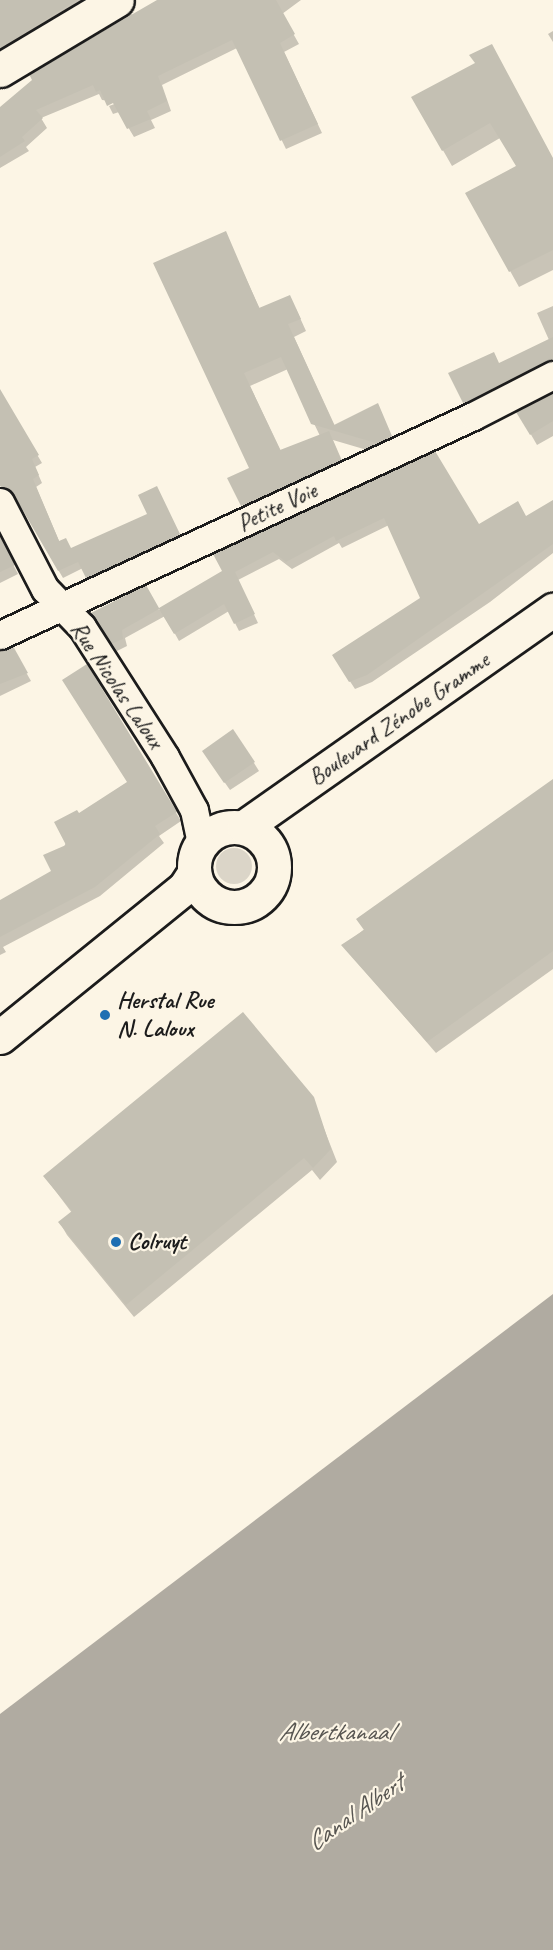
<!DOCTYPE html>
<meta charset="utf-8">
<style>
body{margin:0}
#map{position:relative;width:553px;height:1950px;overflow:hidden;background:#fcf5e5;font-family:Caveat,sans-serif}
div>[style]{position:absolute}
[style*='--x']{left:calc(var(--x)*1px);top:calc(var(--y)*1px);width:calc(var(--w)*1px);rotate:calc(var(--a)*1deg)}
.green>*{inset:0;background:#dbd5c8}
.round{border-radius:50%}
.water>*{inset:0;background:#b0aba1}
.shadow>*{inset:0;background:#0003}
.building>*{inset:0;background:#c4c0b3}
.roads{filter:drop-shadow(2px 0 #1c1c1c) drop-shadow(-2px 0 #1c1c1c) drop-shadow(0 2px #1c1c1c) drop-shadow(0 -2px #1c1c1c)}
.street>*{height:27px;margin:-13.5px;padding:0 13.5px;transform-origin:13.5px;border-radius:13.5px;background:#fcf5e5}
.secondary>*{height:33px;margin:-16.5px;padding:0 16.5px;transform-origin:16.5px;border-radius:16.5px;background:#fcf5e5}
.secondary>.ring{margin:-16.5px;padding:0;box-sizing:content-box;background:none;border:33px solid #fcf5e5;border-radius:50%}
.dots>*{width:16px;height:16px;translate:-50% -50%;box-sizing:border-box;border:3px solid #fcf5e5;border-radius:50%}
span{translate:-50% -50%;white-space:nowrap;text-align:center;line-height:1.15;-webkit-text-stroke:4.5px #fcf5e5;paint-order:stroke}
.street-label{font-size:24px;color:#1c1c1c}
.poi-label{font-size:24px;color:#1c1c1c;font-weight:700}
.left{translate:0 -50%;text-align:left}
.water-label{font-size:26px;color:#575551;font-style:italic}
</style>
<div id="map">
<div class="green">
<div class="round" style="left:216px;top:848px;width:36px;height:36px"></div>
</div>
<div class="water">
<div style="clip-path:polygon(553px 1294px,553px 1950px,0 1950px,0 1714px)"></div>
</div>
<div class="shadow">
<div style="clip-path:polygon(7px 0,100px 0,0 60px,0 4px)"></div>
<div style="clip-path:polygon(161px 0,301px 0,282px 14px,299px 44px,284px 52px,322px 133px,286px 149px,237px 48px,162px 85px,171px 111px,151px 120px,155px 128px,134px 137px,119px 112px,113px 114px,109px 106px,120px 102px,102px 100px,99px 94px,41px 118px,47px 128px,26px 147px,29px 151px,0 168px,0 109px)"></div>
<div style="clip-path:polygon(553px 31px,553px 42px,548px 34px)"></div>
<div style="clip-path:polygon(476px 64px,553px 160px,553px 270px,519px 287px,467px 194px,517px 166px,500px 138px,452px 166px,413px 98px)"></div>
<div style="clip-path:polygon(evenodd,225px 233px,260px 309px,296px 309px,306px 331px,294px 337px,335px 426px,377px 405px,397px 449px,384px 455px,333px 440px,347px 472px,250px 518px,243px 505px,251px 469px,225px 233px,288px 369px,320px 436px,281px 451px,250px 386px,288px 369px)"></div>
<div style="clip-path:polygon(553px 306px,553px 371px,470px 413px,450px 374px,499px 364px,549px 340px,537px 313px)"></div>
<div style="clip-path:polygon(553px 393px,553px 436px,537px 445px,518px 412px)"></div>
<div style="clip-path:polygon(3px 397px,42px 463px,35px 467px,42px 483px,36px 487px,60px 543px,71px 550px,149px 515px,160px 495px,183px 542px,92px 584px,83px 568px,63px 578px,27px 517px,0 456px)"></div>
<div style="clip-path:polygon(434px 453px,478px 526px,526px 518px,553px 502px,553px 553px,490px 602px,372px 682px,355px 689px,338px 663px,422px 598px,389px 525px,342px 548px,339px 543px,292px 569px,279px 559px,238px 580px,258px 623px,239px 631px,229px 611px,179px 641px,165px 616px,125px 638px,127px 646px,117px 651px,97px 621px,146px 587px,159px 610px)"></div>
<div style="clip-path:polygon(0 539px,18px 574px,0 583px)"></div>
<div style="clip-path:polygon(12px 648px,31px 681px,0 696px,0 652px)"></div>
<div style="clip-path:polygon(87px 666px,181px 821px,159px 836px,164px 843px,100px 896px,3px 947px,6px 952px,0 955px,0 901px,53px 872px,78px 815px,128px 782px)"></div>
<div style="clip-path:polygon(209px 760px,254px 763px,259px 771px,230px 790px)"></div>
<div style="clip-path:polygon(553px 781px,553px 969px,436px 1053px,343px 946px)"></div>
<div style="clip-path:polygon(312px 1098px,337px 1162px,320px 1180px,312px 1170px,134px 1317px,67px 1235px,60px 1223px,72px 1213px,45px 1177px)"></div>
</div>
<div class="building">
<div style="clip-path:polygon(0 0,77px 0,0 48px)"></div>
<div style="clip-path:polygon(157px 0,276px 0,295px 34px,280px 43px,318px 124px,280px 141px,232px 40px,158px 76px,167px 101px,147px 111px,151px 119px,127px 129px,113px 103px,107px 106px,100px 90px,96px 92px,93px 85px,36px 110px,43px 118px,22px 137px,25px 141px,0 157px,0 107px,32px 80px,29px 74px)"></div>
<div style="clip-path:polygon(492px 44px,553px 158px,553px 250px,509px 272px,465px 193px,516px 166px,490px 123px,442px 151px,411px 97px,475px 63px,469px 55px)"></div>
<div style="clip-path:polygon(226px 231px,259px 308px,290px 295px,301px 319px,288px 324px,334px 425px,378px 403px,392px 436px,376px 443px,311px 424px,281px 357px,244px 373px,280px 450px,329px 431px,341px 460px,241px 506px,227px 478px,249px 468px,153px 263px)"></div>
<div style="clip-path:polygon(553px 337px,553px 359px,463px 403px,448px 373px,494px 352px,499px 363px)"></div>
<div style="clip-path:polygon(0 389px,39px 455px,32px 459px,39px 475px,33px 479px,59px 541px,66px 538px,71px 548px,147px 514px,138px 495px,157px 486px,180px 534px,86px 578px,78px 562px,58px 571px,14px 495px,0 486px)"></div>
<div style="clip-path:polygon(553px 393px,553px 421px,530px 435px,516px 412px)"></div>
<div style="clip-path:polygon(435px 451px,479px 524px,518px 501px,526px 516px,553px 500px,553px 544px,367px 675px,349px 682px,332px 655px,420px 598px,384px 518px,336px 541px,334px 536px,286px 562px,273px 552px,235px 572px,255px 614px,234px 624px,224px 604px,174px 634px,159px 609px,122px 630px,123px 639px,111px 644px,91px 613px,146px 585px,159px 608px,222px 571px,213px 554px)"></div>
<div style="clip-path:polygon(0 536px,15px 565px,0 572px)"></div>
<div style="clip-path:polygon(13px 646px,28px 673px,0 684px,0 651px)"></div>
<div style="clip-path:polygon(87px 664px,177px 812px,155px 826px,160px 834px,95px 887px,0 937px,0 900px,51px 871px,43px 855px,66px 845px,54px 822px,77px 810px,79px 813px,127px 782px,62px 680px)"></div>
<div style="clip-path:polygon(233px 729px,255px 762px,224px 783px,202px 751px)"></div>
<div style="clip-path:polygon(553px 779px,553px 951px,427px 1042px,341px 945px,364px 930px,356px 919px)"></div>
<div style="clip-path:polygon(243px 1012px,314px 1097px,331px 1149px,313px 1168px,304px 1158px,126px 1305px,58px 1222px,72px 1211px,43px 1176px)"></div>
</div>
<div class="roads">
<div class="street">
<div style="--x:0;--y:502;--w:98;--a:62.7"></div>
<div style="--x:45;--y:589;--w:53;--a:45.8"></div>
<div style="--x:82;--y:627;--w:154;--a:57.4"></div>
<div style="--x:165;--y:757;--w:60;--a:61.3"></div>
<div style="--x:194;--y:810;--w:35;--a:78"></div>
<div style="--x:0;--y:635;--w:521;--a:-24.84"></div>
<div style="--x:473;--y:416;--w:90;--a:-27.1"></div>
</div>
<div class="secondary">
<div style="--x:0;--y:70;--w:136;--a:-30.9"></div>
<div class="ring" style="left:194px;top:827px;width:47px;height:47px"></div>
<div style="--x:244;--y:827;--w:378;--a:-35.1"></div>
<div style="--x:0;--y:1037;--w:238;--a:-39"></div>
<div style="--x:185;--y:887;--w:17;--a:-57"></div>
</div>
</div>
<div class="dots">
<div style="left:105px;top:1015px;background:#1f6fb2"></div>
<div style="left:116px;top:1242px;background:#1f6fb2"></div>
</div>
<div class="street-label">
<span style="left:277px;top:507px;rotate:-25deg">Petite Voie</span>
<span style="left:117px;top:685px;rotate:56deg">Rue Nicolas Laloux</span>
<span style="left:399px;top:719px;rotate:-35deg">Boulevard Zénobe Gramme</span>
</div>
<div class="poi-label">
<span class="left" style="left:117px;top:1015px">Herstal Rue<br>N. Laloux</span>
<span class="left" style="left:128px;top:1242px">Colruyt</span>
</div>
<div class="water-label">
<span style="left:335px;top:1732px">Albertkanaal</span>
<span style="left:355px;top:1813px;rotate:-35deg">Canal Albert</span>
</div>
</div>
